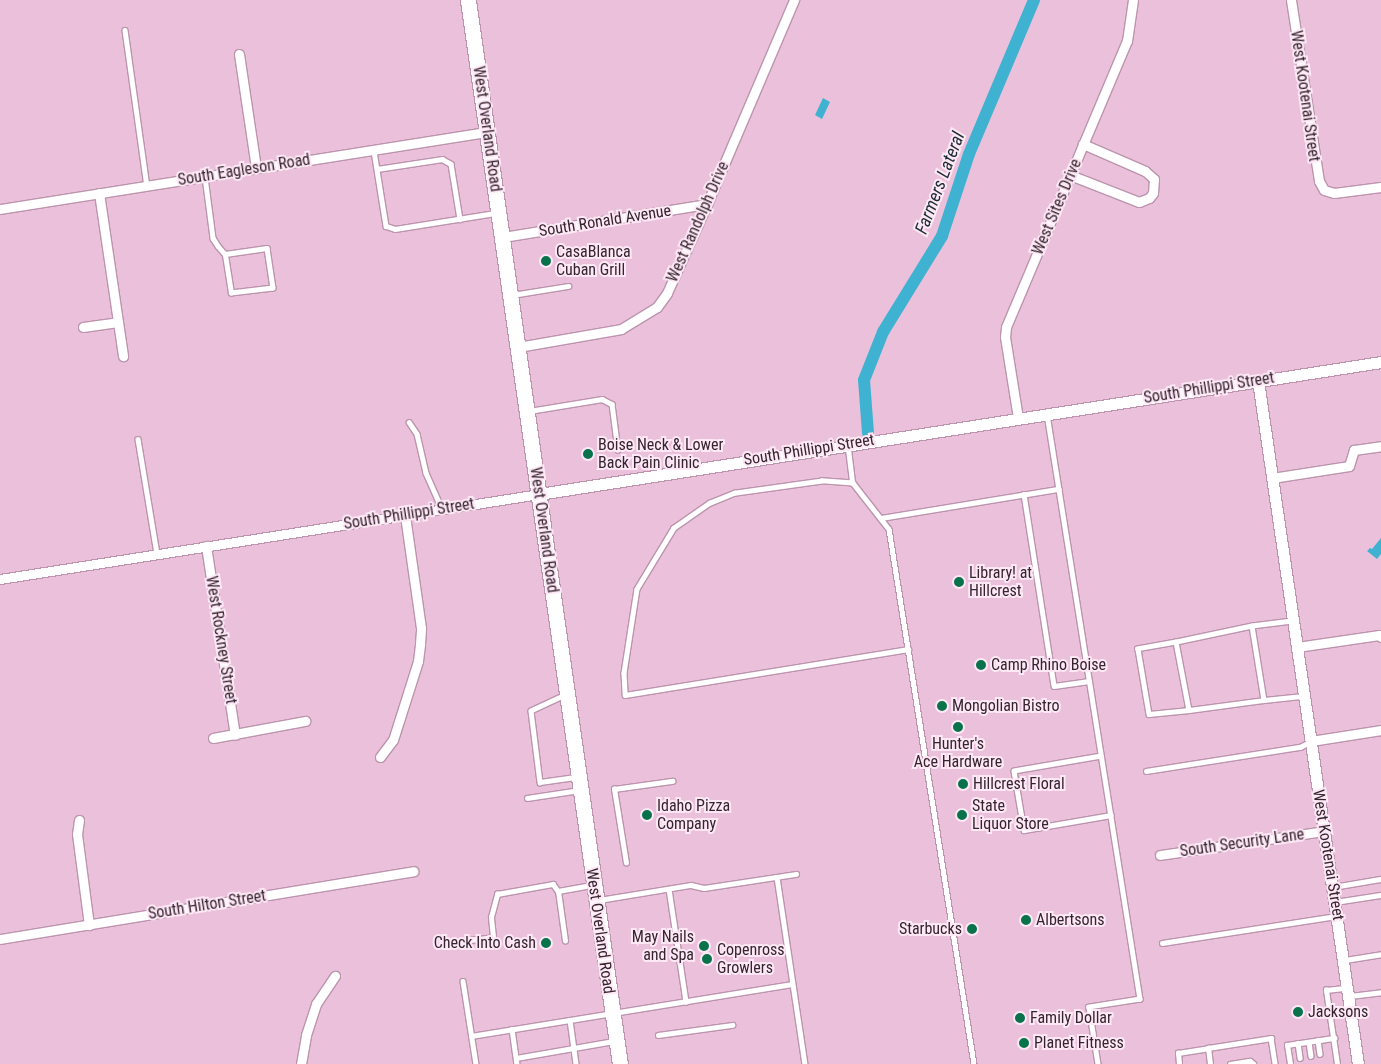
<!DOCTYPE html>
<style>
body{margin:0}
#map{position:relative;width:1381px;height:1064px;overflow:hidden;background:#ebc0db;font-family:"Roboto Condensed",sans-serif}
div>[style]{position:absolute}
[style*='--x']{left:calc(var(--x)*1px);top:calc(var(--y)*1px);width:calc(var(--w)*1px);rotate:calc(var(--a)*1deg)}
.water>*{inset:0;background:#40b2d1}
.canal>*{height:12px;margin:-6px;padding:0 6px;transform-origin:6px;border-radius:6px;background:#40b2d1}
.roads{filter:drop-shadow(1px 0 #bc94ad) drop-shadow(-1px 0 #bc94ad) drop-shadow(0 1px #bc94ad) drop-shadow(0 -1px #bc94ad)}
.service>*{height:4.5px;margin:-2.25px;padding:0 2.25px;transform-origin:2.25px;border-radius:2.25px;background:#fff}
.minor>*{height:9px;margin:-4.5px;padding:0 4.5px;transform-origin:4.5px;border-radius:4.5px;background:#fff}
.tertiary>*{height:11px;margin:-5.5px;padding:0 5.5px;transform-origin:5.5px;border-radius:5.5px;background:#fff}
.primary>*{height:15px;margin:-7.5px;padding:0 7.5px;transform-origin:7.5px;border-radius:7.5px;background:#fff}
.dots>*{width:14px;height:14px;translate:-50% -50%;box-sizing:border-box;border:2px solid #fee8f6;border-radius:50%}
span{translate:-50% -50%;white-space:nowrap;text-align:center;line-height:1.15;-webkit-text-stroke:4px #fee8f6;paint-order:stroke}
.street-label{font-size:16px;color:#34242f}
.poi-label{font-size:16px;color:#34242f}
.left{translate:0 -50%;text-align:left}
.right{translate:-100% -50%;text-align:right}
.water-label{font-size:18px;color:#192d33;font-style:italic}
</style>
<div id="map">
<div class="water">
<div style="clip-path:polygon(823px 98px,830px 102px,822px 119px,815px 115px)"></div>
<div style="clip-path:polygon(1381px 538px,1381px 554px,1377px 559px,1367px 551px,1370px 548px,1372px 549px)"></div>
</div>
<div class="canal">
<div style="--x:868;--y:433;--w:53;--a:-94.3"></div>
<div style="--x:864;--y:380;--w:52;--a:-68.4"></div>
<div style="--x:883;--y:332;--w:113;--a:-58.4"></div>
<div style="--x:942;--y:236;--w:86;--a:-71.8"></div>
<div style="--x:969;--y:154;--w:167;--a:-67.1"></div>
</div>
<div class="roads">
<div class="service">
<div style="--x:125;--y:30;--w:158;--a:82"></div>
<div style="--x:374;--y:151;--w:76;--a:80.9"></div>
<div style="--x:386;--y:226;--w:9;--a:18"></div>
<div style="--x:395;--y:229;--w:101;--a:-9.1"></div>
<div style="--x:377;--y:169;--w:66;--a:-8.7"></div>
<div style="--x:442;--y:159;--w:10;--a:29"></div>
<div style="--x:451;--y:164;--w:56;--a:80.7"></div>
<div style="--x:205;--y:177;--w:62;--a:82.5"></div>
<div style="--x:213;--y:238;--w:9;--a:58"></div>
<div style="--x:218;--y:246;--w:11;--a:49"></div>
<div style="--x:225;--y:254;--w:42;--a:-8.1"></div>
<div style="--x:267;--y:248;--w:40;--a:81.5"></div>
<div style="--x:273;--y:288;--w:42;--a:173.2"></div>
<div style="--x:231;--y:293;--w:39;--a:-99"></div>
<div style="--x:512;--y:295;--w:57;--a:-9.1"></div>
<div style="--x:529;--y:411;--w:74;--a:-9.3"></div>
<div style="--x:602;--y:399;--w:11;--a:27"></div>
<div style="--x:612;--y:404;--w:46;--a:82.6"></div>
<div style="--x:1047;--y:414;--w:592;--a:80.97"></div>
<div style="--x:1140;--y:999;--w:52;--a:171.1"></div>
<div style="--x:1089;--y:1007;--w:58;--a:81"></div>
<div style="--x:409;--y:422;--w:14;--a:56"></div>
<div style="--x:417;--y:434;--w:40;--a:77"></div>
<div style="--x:426;--y:473;--w:39;--a:66"></div>
<div style="--x:138;--y:439;--w:117;--a:80.6"></div>
<div style="--x:848;--y:445;--w:38;--a:83"></div>
<div style="--x:853;--y:483;--w:58;--a:52"></div>
<div style="--x:889;--y:529;--w:542;--a:80.97"></div>
<div style="--x:853;--y:483;--w:31;--a:-176"></div>
<div style="--x:822;--y:481;--w:88;--a:172.1"></div>
<div style="--x:735;--y:493;--w:27;--a:158"></div>
<div style="--x:710;--y:503;--w:44;--a:145.2"></div>
<div style="--x:674;--y:528;--w:71;--a:121.2"></div>
<div style="--x:637;--y:589;--w:85;--a:98.8"></div>
<div style="--x:624;--y:673;--w:22;--a:87"></div>
<div style="--x:625;--y:695;--w:287;--a:-9.2"></div>
<div style="--x:1024;--y:494;--w:194;--a:81.1"></div>
<div style="--x:1054;--y:686;--w:35;--a:-8"></div>
<div style="--x:881;--y:518;--w:180;--a:-9.3"></div>
<div style="--x:1292;--y:621;--w:40;--a:172.9"></div>
<div style="--x:1252;--y:626;--w:75;--a:80.8"></div>
<div style="--x:1264;--y:700;--w:39;--a:-6"></div>
<div style="--x:1252;--y:626;--w:78;--a:168.1"></div>
<div style="--x:1176;--y:642;--w:69;--a:79.2"></div>
<div style="--x:1189;--y:710;--w:76;--a:-7.6"></div>
<div style="--x:1176;--y:642;--w:39;--a:170"></div>
<div style="--x:1138;--y:649;--w:66;--a:80.4"></div>
<div style="--x:1149;--y:714;--w:40;--a:-5.7"></div>
<div style="--x:563;--y:696;--w:35;--a:155"></div>
<div style="--x:531;--y:711;--w:72;--a:82.8"></div>
<div style="--x:540;--y:782;--w:37;--a:-8"></div>
<div style="--x:1101;--y:756;--w:88;--a:170.2"></div>
<div style="--x:1014;--y:771;--w:60;--a:80.4"></div>
<div style="--x:1024;--y:830;--w:88;--a:-9.8"></div>
<div style="--x:1146;--y:771;--w:156;--a:-8.9"></div>
<div style="--x:1300;--y:747;--w:11;--a:-27"></div>
<div style="--x:527;--y:798;--w:53;--a:-8.7"></div>
<div style="--x:626;--y:863;--w:75;--a:-99.2"></div>
<div style="--x:614;--y:789;--w:59;--a:-7.9"></div>
<div style="--x:777;--y:877;--w:189;--a:81.5"></div>
<div style="--x:1333;--y:887;--w:49;--a:-9.5"></div>
<div style="--x:669;--y:889;--w:114;--a:81.4"></div>
<div style="--x:599;--y:900;--w:93;--a:-9.3"></div>
<div style="--x:691;--y:885;--w:13;--a:13"></div>
<div style="--x:704;--y:888;--w:93;--a:-8.7"></div>
<div style="--x:1335;--y:902;--w:47;--a:-8.7"></div>
<div style="--x:470;--y:940;--w:23;--a:-7"></div>
<div style="--x:493;--y:937;--w:20;--a:-96"></div>
<div style="--x:491;--y:917;--w:24;--a:-75"></div>
<div style="--x:497;--y:894;--w:57;--a:-10.1"></div>
<div style="--x:553;--y:884;--w:9;--a:54"></div>
<div style="--x:565;--y:941;--w:50;--a:-98"></div>
<div style="--x:558;--y:891;--w:35;--a:-10"></div>
<div style="--x:1162;--y:943;--w:176;--a:-8.8"></div>
<div style="--x:1345;--y:960;--w:36;--a:-9"></div>
<div style="--x:463;--y:981;--w:84;--a:81.1"></div>
<div style="--x:1350;--y:996;--w:31;--a:-7"></div>
<div style="--x:570;--y:1020;--w:44;--a:82.2"></div>
<div style="--x:512;--y:1029;--w:35;--a:82"></div>
<div style="--x:658;--y:1035;--w:75;--a:-7.7"></div>
<div style="--x:471;--y:1036;--w:325;--a:-9.2"></div>
<div style="--x:1318;--y:1040;--w:14;--a:82"></div>
<div style="--x:1309;--y:1042;--w:14;--a:82"></div>
<div style="--x:1298;--y:1043;--w:15;--a:82"></div>
<div style="--x:516;--y:1058;--w:99;--a:-9.8"></div>
<div style="--x:1179;--y:1064;--w:11;--a:-95"></div>
<div style="--x:1178;--y:1053;--w:30;--a:-9"></div>
<div style="--x:1210;--y:1064;--w:16;--a:-97"></div>
<div style="--x:1208;--y:1048;--w:64;--a:-9"></div>
<div style="--x:1271;--y:1038;--w:26;--a:81"></div>
<div style="--x:1230;--y:1064;--w:20;--a:-9"></div>
<div style="--x:1250;--y:1061;--w:4;--a:34"></div>
<div style="--x:1290;--y:1064;--w:19;--a:-99"></div>
<div style="--x:1287;--y:1045;--w:48;--a:-8.5"></div>
<div style="--x:1337;--y:1064;--w:75;--a:-98.5"></div>
<div style="--x:1326;--y:990;--w:20;--a:-6"></div>
</div>
<div class="minor">
<div style="--x:1291;--y:0;--w:183;--a:81.2"></div>
<div style="--x:1319;--y:181;--w:10;--a:61"></div>
<div style="--x:1324;--y:190;--w:10;--a:17"></div>
<div style="--x:1334;--y:193;--w:47;--a:-7.3"></div>
<div style="--x:239;--y:54;--w:115;--a:81.5"></div>
<div style="--x:1070;--y:175;--w:74;--a:21.4"></div>
<div style="--x:1139;--y:202;--w:11;--a:-22"></div>
<div style="--x:1149;--y:198;--w:6;--a:-51"></div>
<div style="--x:1153;--y:193;--w:14;--a:-86"></div>
<div style="--x:1154;--y:179;--w:12;--a:-138"></div>
<div style="--x:1145;--y:171;--w:68;--a:-156.5"></div>
<div style="--x:99;--y:193;--w:165;--a:81.6"></div>
<div style="--x:0;--y:209;--w:494;--a:-9"></div>
<div style="--x:503;--y:237;--w:207;--a:-9.2"></div>
<div style="--x:83;--y:327;--w:35;--a:-8"></div>
<div style="--x:518;--y:347;--w:105;--a:-9.9"></div>
<div style="--x:621;--y:329;--w:42;--a:-31.4"></div>
<div style="--x:657;--y:307;--w:17;--a:-54"></div>
<div style="--x:667;--y:293;--w:98;--a:-65.8"></div>
<div style="--x:707;--y:204;--w:222;--a:-66.9"></div>
<div style="--x:1018;--y:418;--w:82;--a:-99.1"></div>
<div style="--x:1005;--y:337;--w:10;--a:-84"></div>
<div style="--x:1006;--y:327;--w:311;--a:-67.1"></div>
<div style="--x:1127;--y:41;--w:41;--a:-81.7"></div>
<div style="--x:1272;--y:478;--w:78;--a:-8.9"></div>
<div style="--x:1349;--y:466;--w:17;--a:-73"></div>
<div style="--x:1354;--y:450;--w:27;--a:-8"></div>
<div style="--x:206;--y:546;--w:191;--a:81.3"></div>
<div style="--x:0;--y:579;--w:546;--a:-8.96"></div>
<div style="--x:1297;--y:647;--w:83;--a:-8.3"></div>
<div style="--x:1379;--y:635;--w:3;--a:45"></div>
<div style="--x:213;--y:738;--w:94;--a:-10.5"></div>
<div style="--x:1311;--y:741;--w:71;--a:-8.9"></div>
<div style="--x:380;--y:757;--w:21;--a:-53"></div>
<div style="--x:393;--y:740;--w:83;--a:-72.4"></div>
<div style="--x:418;--y:661;--w:17;--a:-83"></div>
<div style="--x:420;--y:644;--w:16;--a:-86"></div>
<div style="--x:421;--y:628;--w:114;--a:-98.1"></div>
<div style="--x:79;--y:820;--w:14;--a:98"></div>
<div style="--x:77;--y:834;--w:92;--a:82.5"></div>
<div style="--x:1160;--y:855;--w:166;--a:-8.3"></div>
<div style="--x:0;--y:939;--w:419;--a:-9.3"></div>
<div style="--x:301;--y:1064;--w:29;--a:-80"></div>
<div style="--x:306;--y:1035;--w:33;--a:-72"></div>
<div style="--x:316;--y:1004;--w:34;--a:-56"></div>
</div>
<div class="tertiary">
<div style="--x:1258;--y:381;--w:690;--a:81.67"></div>
<div style="--x:539;--y:494;--w:852;--a:-8.91"></div>
</div>
<div class="primary">
<div style="--x:468;--y:0;--w:1075;--a:81.87"></div>
</div>
</div>
<div class="dots">
<div style="left:546px;top:261px;background:#08724a"></div>
<div style="left:588px;top:454px;background:#08724a"></div>
<div style="left:959px;top:582px;background:#08724a"></div>
<div style="left:981px;top:665px;background:#08724a"></div>
<div style="left:942px;top:706px;background:#08724a"></div>
<div style="left:958px;top:727px;background:#08724a"></div>
<div style="left:963px;top:784px;background:#08724a"></div>
<div style="left:647px;top:815px;background:#08724a"></div>
<div style="left:962px;top:815px;background:#08724a"></div>
<div style="left:1026px;top:920px;background:#08724a"></div>
<div style="left:972px;top:929px;background:#08724a"></div>
<div style="left:546px;top:943px;background:#08724a"></div>
<div style="left:704px;top:946px;background:#08724a"></div>
<div style="left:707px;top:959px;background:#08724a"></div>
<div style="left:1298px;top:1012px;background:#08724a"></div>
<div style="left:1020px;top:1018px;background:#08724a"></div>
<div style="left:1024px;top:1043px;background:#08724a"></div>
</div>
<div class="street-label">
<span style="left:1305px;top:96px;rotate:82deg">West Kootenai Street</span>
<span style="left:487px;top:129px;rotate:82deg">West Overland Road</span>
<span style="left:244px;top:170px;rotate:-9deg">South Eagleson Road</span>
<span style="left:1057px;top:207px;rotate:-67deg">West Sites Drive</span>
<span style="left:605px;top:221px;rotate:-9deg">South Ronald Avenue</span>
<span style="left:698px;top:222px;rotate:-66deg">West Randolph Drive</span>
<span style="left:1209px;top:388px;rotate:-9deg">South Phillippi Street</span>
<span style="left:809px;top:450px;rotate:-9deg">South Phillippi Street</span>
<span style="left:409px;top:514px;rotate:-9deg">South Phillippi Street</span>
<span style="left:544px;top:530px;rotate:82deg">West Overland Road</span>
<span style="left:221px;top:640px;rotate:81deg">West Rockney Street</span>
<span style="left:1242px;top:843px;rotate:-8deg">South Security Lane</span>
<span style="left:1328px;top:855px;rotate:81deg">West Kootenai Street</span>
<span style="left:207px;top:905px;rotate:-9deg">South Hilton Street</span>
<span style="left:600px;top:931px;rotate:82deg">West Overland Road</span>
</div>
<div class="poi-label">
<span class="left" style="left:556px;top:261px">CasaBlanca<br>Cuban Grill</span>
<span class="left" style="left:598px;top:454px">Boise Neck &amp; Lower<br>Back Pain Clinic</span>
<span class="left" style="left:969px;top:582px">Library! at<br>Hillcrest</span>
<span class="left" style="left:991px;top:665px">Camp Rhino Boise</span>
<span class="left" style="left:952px;top:706px">Mongolian Bistro</span>
<span style="left:958px;top:753px">Hunter's<br>Ace Hardware</span>
<span class="left" style="left:973px;top:784px">Hillcrest Floral</span>
<span class="left" style="left:657px;top:815px">Idaho Pizza<br>Company</span>
<span class="left" style="left:972px;top:815px">State<br>Liquor Store</span>
<span class="left" style="left:1036px;top:920px">Albertsons</span>
<span class="right" style="left:962px;top:929px">Starbucks</span>
<span class="right" style="left:694px;top:946px">May Nails<br>and Spa</span>
<span class="right" style="left:536px;top:943px">Check Into Cash</span>
<span class="left" style="left:717px;top:959px">Copenross<br>Growlers</span>
<span class="left" style="left:1308px;top:1012px">Jacksons</span>
<span class="left" style="left:1030px;top:1018px">Family Dollar</span>
<span class="left" style="left:1034px;top:1043px">Planet Fitness</span>
</div>
<div class="water-label">
<span style="left:940px;top:183px;rotate:-69deg">Farmers Lateral</span>
</div>
</div>
